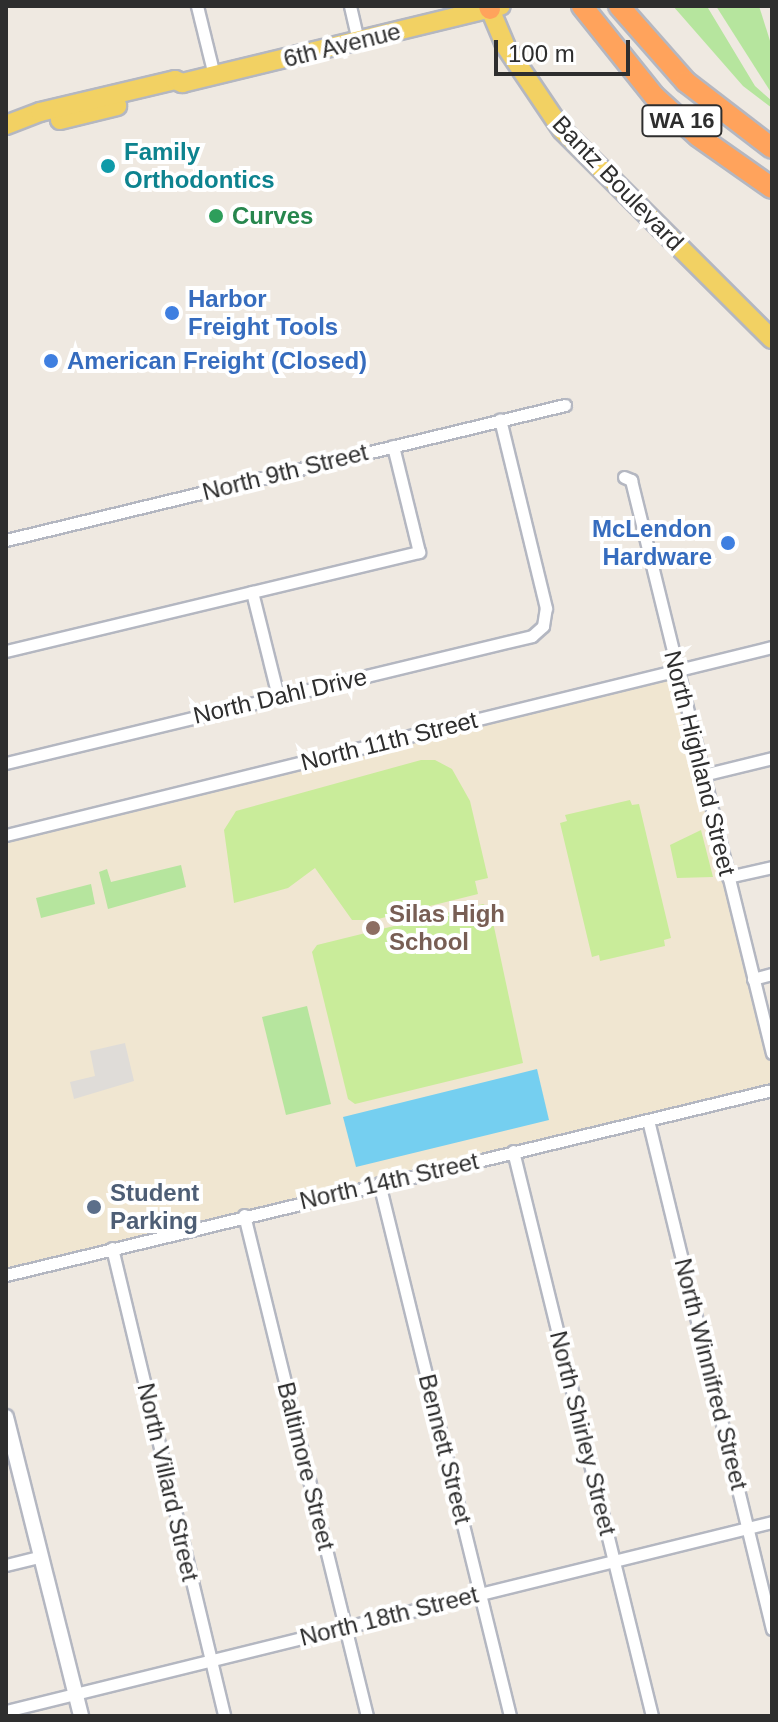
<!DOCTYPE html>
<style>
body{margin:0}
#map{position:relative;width:778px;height:1722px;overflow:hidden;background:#efe9e1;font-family:Helvetica,sans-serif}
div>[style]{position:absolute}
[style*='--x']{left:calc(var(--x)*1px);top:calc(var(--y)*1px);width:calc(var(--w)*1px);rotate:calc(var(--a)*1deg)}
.education>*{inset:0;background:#f0e6d1}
.green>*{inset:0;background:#b6e59e}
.pitch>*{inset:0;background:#c9ec9a}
.plaza>*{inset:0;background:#dfdcd8}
.water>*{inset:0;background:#75cff0}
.roads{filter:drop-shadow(2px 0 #b4b7c1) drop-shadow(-2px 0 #b4b7c1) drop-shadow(0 2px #b4b7c1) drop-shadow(0 -2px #b4b7c1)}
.minor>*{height:11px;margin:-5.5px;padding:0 5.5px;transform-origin:5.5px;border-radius:5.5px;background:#fff}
.tertiary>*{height:14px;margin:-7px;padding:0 7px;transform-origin:7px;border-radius:7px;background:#fff}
.primary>*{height:18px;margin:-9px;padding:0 9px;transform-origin:9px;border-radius:9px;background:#f2d163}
.motorway>*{height:20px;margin:-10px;padding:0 10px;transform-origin:10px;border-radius:10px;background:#ffa35c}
.dots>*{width:22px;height:22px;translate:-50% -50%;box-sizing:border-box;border:4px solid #fff;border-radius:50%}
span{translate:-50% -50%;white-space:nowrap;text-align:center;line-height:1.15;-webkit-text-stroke:8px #fff;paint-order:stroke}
.shield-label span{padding:2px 6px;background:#fff;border:2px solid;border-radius:6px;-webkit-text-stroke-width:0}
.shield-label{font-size:22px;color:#2e2e2e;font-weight:700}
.street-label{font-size:24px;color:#2e2e2e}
.culture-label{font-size:24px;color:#0d838f;font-weight:700}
.left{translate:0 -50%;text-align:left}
.leisure-label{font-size:24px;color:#27864d;font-weight:700}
.shop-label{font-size:24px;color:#366cbe;font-weight:700}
.right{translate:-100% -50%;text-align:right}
.education-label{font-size:24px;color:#785e54;font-weight:700}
.service-label{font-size:24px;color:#4e5e75;font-weight:700}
.frame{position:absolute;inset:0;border:8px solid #2e2e2e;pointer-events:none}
.scale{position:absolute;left:494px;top:40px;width:136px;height:36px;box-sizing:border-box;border:4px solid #2e2e2e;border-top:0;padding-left:10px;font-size:24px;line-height:28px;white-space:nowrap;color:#2e2e2e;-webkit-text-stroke:6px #fff;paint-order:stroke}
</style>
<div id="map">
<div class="education">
<div style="clip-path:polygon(676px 669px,772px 1053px,772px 1090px,6px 1275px,6px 835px)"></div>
</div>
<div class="green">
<div style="clip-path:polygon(673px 6px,708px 8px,755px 86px,772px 101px,772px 108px,743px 86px)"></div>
<div style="clip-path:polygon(716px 6px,759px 6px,772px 47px,772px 94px)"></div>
<div style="clip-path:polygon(181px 865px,186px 887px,108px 909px,99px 872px,107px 869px,111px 882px)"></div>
<div style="clip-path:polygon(91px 884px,95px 904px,41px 918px,36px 898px)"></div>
<div style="clip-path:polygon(307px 1006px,331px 1104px,286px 1115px,262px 1017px)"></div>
</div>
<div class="pitch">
<div style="clip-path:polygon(421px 760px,435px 760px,452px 769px,470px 801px,488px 878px,475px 881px,478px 894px,374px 920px,352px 920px,315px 868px,288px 888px,234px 903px,224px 830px,236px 811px)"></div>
<div style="clip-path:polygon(630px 800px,632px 805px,639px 804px,671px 938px,664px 940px,665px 946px,600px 961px,599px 955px,592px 957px,560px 823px,567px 821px,565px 815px)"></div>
<div style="clip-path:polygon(701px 830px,713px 877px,677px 878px,670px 845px)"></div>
<div style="clip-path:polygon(483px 904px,490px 908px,523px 1063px,355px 1104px,348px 1099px,312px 952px,317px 945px)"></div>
</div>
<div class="plaza">
<div style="clip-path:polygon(125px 1043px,134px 1081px,74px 1099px,70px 1082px,95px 1076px,90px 1051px)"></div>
</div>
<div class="water">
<div style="clip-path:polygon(537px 1069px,549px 1120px,356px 1167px,343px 1117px)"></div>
</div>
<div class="roads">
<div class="minor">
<div style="--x:197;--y:6;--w:71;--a:76.2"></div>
<div style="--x:350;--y:6;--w:36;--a:77"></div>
<div style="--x:624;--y:477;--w:8;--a:23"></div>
<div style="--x:631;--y:480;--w:590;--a:76.18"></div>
<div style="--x:6;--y:540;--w:575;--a:-13.58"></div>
<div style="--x:252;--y:592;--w:107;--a:76"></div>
<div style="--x:6;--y:651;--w:425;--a:-13.5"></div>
<div style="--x:419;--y:552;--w:109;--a:-103.8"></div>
<div style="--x:6;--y:763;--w:541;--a:-13.57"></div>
<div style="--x:532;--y:636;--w:15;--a:-42"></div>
<div style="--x:543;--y:626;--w:18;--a:-81"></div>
<div style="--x:546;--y:608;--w:194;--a:-103.7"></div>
<div style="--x:703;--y:775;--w:71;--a:-13.8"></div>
<div style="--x:6;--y:835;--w:789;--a:-13.79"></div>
<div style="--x:728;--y:877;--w:45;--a:-12.8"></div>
<div style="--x:753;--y:979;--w:20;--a:-15"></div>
<div style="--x:648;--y:1120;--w:524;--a:76.31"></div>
<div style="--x:513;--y:1151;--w:582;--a:76.18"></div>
<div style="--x:379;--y:1183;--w:549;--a:76.19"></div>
<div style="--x:244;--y:1215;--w:516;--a:76.21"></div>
<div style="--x:112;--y:1248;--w:481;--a:76.5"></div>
<div style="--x:6;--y:1275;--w:788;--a:-13.58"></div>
<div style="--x:6;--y:1565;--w:36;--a:-14"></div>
<div style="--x:6;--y:1711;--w:789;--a:-13.86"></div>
</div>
<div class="tertiary">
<div style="--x:6;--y:1417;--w:308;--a:75.9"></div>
</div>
<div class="primary">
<div style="--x:490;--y:9;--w:41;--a:67.2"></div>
<div style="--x:506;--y:47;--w:100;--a:56"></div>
<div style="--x:562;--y:130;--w:296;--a:44.9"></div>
<div style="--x:60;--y:120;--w:59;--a:-13.8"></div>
<div style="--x:6;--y:125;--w:36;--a:-21"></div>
<div style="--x:40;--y:112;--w:139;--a:-13.3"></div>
<div style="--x:175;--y:80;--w:8;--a:23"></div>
<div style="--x:182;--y:83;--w:328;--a:-13.6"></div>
</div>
<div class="motorway">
<div style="--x:489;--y:6;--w:3;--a:72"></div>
<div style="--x:582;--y:6;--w:115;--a:51.3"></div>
<div style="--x:654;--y:96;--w:59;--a:42.3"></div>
<div style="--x:698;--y:136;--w:90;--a:35.1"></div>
<div style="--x:619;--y:6;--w:101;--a:48.6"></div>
<div style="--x:686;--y:82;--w:108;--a:37.5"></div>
</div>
</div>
<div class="dots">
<div style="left:108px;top:166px;background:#0f9aa8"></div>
<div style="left:216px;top:216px;background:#2e9e5b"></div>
<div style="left:172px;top:313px;background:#3f7fe0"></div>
<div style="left:51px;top:361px;background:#3f7fe0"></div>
<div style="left:728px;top:543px;background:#3f7fe0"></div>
<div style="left:373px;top:928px;background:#8d6e63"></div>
<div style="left:94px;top:1207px;background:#5c6f8a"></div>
</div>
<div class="shield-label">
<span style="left:682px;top:121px">WA 16</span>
</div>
<div class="street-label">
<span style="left:342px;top:45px;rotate:-14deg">6th Avenue</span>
<span style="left:618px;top:183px;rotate:46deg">Bantz Boulevard</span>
<span style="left:285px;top:472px;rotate:-14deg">North 9th Street</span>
<span style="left:280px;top:696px;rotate:-13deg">North Dahl Drive</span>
<span style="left:389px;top:741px;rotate:-14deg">North 11th Street</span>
<span style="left:700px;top:763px;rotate:76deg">North Highland Street</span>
<span style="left:389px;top:1181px;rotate:-13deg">North 14th Street</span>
<span style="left:711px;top:1374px;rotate:76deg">North Winnifred Street</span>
<span style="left:583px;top:1433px;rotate:76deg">North Shirley Street</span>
<span style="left:445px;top:1449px;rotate:76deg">Bennett Street</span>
<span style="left:306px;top:1466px;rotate:76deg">Baltimore Street</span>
<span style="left:168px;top:1482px;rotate:77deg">North Villard Street</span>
<span style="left:389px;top:1616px;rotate:-14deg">North 18th Street</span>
</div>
<div class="culture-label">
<span class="left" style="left:124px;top:166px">Family<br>Orthodontics</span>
</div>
<div class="leisure-label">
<span class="left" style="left:232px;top:216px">Curves</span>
</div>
<div class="shop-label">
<span class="left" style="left:188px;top:313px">Harbor<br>Freight Tools</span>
<span class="left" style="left:67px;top:361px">American Freight (Closed)</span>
<span class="right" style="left:712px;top:543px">McLendon<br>Hardware</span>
</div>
<div class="education-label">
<span class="left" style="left:389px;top:928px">Silas High<br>School</span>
</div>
<div class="service-label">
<span class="left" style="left:110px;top:1207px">Student<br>Parking</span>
</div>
<div class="frame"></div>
<div class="scale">100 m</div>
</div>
